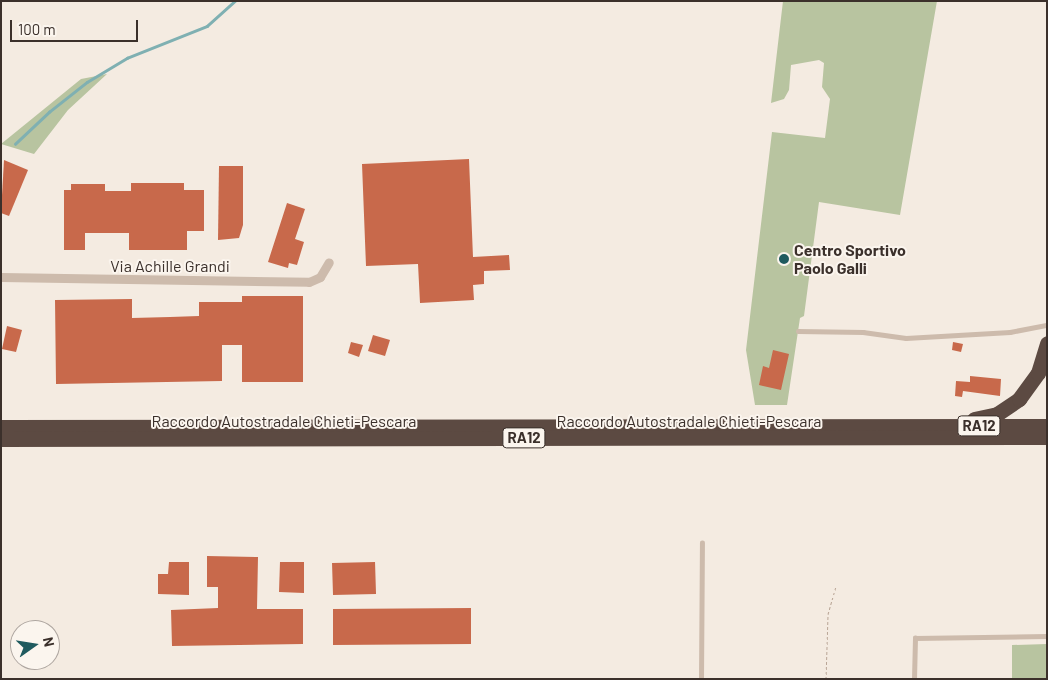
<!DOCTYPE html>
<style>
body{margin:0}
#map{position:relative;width:1048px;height:680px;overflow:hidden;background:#f4ebe1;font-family:Barlow,sans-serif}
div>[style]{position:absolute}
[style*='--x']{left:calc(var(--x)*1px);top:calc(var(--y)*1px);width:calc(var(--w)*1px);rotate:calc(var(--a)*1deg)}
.green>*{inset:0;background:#b8c4a0}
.stream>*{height:2.5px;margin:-1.25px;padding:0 1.25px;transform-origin:1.25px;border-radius:1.25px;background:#7fb0b2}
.building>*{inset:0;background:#c8694b}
.path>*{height:1px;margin-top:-0.5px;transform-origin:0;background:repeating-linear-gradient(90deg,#b9a596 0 2.5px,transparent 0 5px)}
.service>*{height:4.5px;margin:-2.25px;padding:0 2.25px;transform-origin:2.25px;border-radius:2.25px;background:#cdbbac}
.minor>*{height:9px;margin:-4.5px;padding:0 4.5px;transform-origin:4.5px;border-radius:4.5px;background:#cdbbac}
.motorway>*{height:15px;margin:-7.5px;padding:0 7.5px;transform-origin:7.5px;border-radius:7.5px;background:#5c4a42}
.dots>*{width:14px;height:14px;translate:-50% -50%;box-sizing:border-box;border:2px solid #fbf5ee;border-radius:50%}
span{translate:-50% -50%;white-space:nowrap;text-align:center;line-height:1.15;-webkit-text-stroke:4px #fbf5ee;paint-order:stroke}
.shield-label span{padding:1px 4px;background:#fbf5ee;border:1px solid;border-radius:4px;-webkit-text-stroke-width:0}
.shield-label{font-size:15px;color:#3b302b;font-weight:700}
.poi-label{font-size:16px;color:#3b302b;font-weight:700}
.left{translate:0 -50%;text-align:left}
.street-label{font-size:16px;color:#3b302b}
.frame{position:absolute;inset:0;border:2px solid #3b302b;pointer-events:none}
.north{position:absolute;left:10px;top:620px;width:50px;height:50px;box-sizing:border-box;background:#fbf5ee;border:1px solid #aea6a0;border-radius:50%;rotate:77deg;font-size:14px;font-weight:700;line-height:20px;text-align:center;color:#3b302b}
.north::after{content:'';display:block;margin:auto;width:18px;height:22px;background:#1f5a5e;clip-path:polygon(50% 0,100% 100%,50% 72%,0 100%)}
.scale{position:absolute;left:10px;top:20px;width:128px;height:22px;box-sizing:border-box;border:2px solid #3b302b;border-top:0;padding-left:6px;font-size:15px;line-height:18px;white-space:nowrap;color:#3b302b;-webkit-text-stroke:4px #fbf5ee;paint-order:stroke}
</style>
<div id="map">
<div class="green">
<div style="clip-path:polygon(783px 1px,937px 1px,900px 215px,819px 202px,804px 316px,800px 318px,787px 405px,755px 405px,746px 350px,772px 132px,825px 138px,830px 99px,822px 87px,824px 63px,819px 60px,791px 65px,789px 90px,784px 99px,771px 103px)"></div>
<div style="clip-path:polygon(107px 74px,68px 110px,34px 154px,1px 144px,81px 79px)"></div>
<div style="clip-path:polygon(1047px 644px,1047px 679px,1012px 679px,1012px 645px)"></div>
</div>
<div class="stream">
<div style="--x:15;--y:144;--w:47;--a:-43.3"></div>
<div style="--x:49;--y:112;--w:48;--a:-38.3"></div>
<div style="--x:87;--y:82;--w:47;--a:-31"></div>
<div style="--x:127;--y:58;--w:86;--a:-21.8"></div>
<div style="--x:207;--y:26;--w:38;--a:-42"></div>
</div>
<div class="building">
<div style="clip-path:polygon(469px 159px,473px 257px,509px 255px,510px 270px,484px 271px,484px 284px,473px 285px,474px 300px,420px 303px,418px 264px,366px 266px,362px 164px)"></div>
<div style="clip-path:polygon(4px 160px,28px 170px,9px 216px,1px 213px)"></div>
<div style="clip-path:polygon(219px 166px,243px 166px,243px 225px,239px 238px,218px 240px)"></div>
<div style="clip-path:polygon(131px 183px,184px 183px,184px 190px,204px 190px,204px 231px,187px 231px,187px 250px,129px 250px,129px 233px,85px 233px,85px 250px,64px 250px,64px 190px,71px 190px,71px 184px,105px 184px,105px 191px,131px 191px)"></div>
<div style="clip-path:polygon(287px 203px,305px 209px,295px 239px,304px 242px,297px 265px,289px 263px,288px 268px,268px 262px)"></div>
<div style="clip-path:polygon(242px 296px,303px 296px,303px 382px,242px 382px,242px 345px,222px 345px,222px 381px,56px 384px,55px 300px,132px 299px,132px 318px,170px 317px,199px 316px,199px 302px,242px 302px)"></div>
<div style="clip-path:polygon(7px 326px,22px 330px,16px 352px,2px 349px)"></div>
<div style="clip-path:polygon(373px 335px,390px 340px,385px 356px,368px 351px)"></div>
<div style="clip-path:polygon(351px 342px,363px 345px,359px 357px,348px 353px)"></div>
<div style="clip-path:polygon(953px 342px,963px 344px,961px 352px,952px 350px)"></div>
<div style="clip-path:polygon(773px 350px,789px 354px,781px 390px,759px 385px,763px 366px,769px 368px)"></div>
<div style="clip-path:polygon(970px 376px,1001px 379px,1000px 396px,963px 391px,962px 397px,955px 396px,956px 381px,970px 382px)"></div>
<div style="clip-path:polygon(207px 556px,258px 557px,257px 609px,303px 609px,303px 644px,172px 646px,171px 610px,218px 608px,218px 587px,207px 587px)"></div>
<div style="clip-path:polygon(169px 562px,189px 562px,189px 595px,158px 594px,158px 574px,168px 574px)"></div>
<div style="clip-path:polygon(280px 562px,304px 562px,304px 593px,279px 592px)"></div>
<div style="clip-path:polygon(375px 562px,376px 594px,333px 595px,332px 563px)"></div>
<div style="clip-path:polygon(471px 608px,471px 644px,333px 645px,333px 609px)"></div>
</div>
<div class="path">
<div style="--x:826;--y:679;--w:65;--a:-88.2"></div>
<div style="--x:828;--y:614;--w:29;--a:-74"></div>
</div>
<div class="service">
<div style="--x:798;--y:331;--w:65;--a:0.9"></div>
<div style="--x:863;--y:332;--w:43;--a:7.9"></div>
<div style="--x:906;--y:338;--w:104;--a:-3.3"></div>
<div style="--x:1010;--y:332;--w:38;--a:-11"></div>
<div style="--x:701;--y:679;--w:136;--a:-89.6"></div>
<div style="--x:914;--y:679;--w:41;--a:-88.6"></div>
<div style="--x:915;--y:638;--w:132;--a:-0.9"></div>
</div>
<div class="minor">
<div style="--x:1;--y:277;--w:308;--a:0.9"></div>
<div style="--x:309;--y:282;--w:12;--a:-24"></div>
<div style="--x:320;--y:277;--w:17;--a:-59"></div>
</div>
<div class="motorway">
<div style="--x:974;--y:419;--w:24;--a:-12"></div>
<div style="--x:997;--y:414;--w:27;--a:-34"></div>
<div style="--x:1019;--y:399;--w:32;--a:-54"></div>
<div style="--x:1038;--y:373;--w:31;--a:-73"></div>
<div style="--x:1;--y:427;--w:1046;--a:-0.05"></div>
<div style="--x:1;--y:439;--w:1046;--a:-0.11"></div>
</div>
<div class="dots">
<div style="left:784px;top:259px;background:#1f5a5e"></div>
</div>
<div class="shield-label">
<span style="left:979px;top:426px">RA12</span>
<span style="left:524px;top:438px">RA12</span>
</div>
<div class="poi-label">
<span class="left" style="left:794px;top:259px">Centro Sportivo<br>Paolo Galli</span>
</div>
<div class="street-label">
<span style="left:170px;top:266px">Via Achille Grandi</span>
<span style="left:284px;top:421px">Raccordo Autostradale Chieti-Pescara</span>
<span style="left:689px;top:421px">Raccordo Autostradale Chieti-Pescara</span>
</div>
<div class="frame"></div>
<div class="north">N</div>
<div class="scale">100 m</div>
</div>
